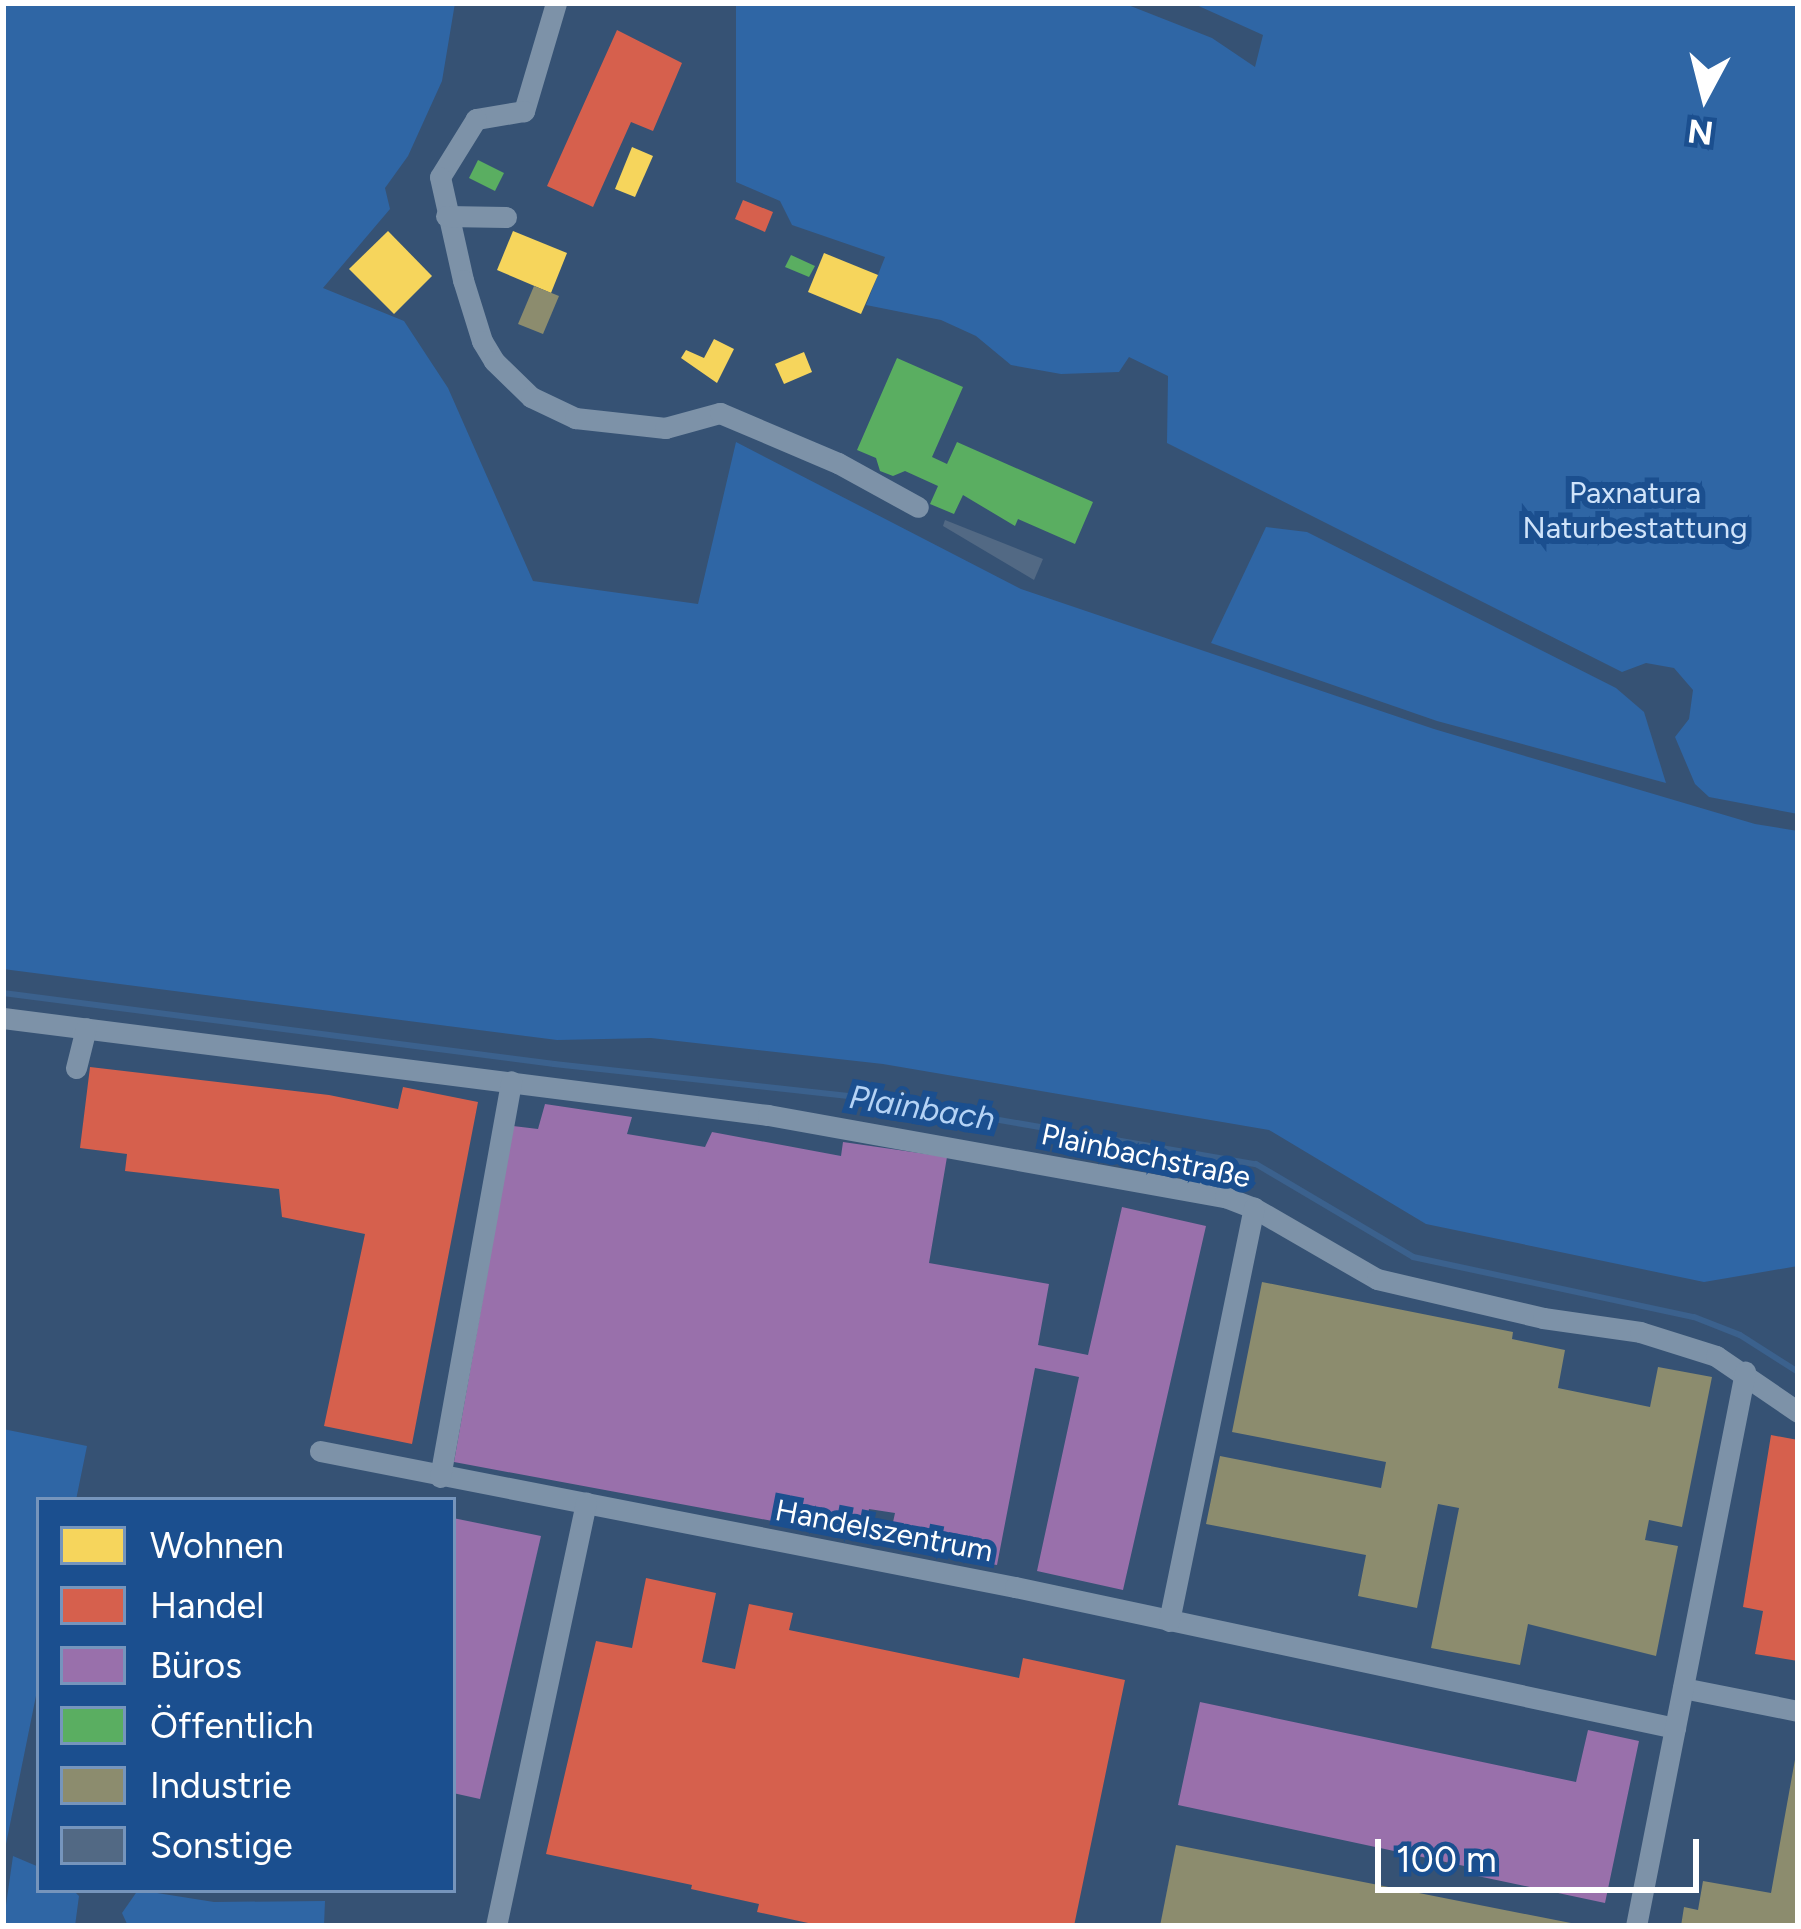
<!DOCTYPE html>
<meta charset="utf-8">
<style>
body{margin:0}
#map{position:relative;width:1801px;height:1929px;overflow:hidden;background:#365274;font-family:Figtree,sans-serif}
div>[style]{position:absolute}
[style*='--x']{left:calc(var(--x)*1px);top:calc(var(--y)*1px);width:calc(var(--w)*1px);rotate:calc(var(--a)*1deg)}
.green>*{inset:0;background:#2f66a5}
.homes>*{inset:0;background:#f6d55c}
.shops>*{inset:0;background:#d6604d}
.offices>*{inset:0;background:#9970ab}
.public>*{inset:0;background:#5aae61}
.industry>*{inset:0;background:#8c8c6e}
.stream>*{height:6px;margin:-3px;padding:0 3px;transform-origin:3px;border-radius:3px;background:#3b618d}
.building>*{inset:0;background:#526984}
.street>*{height:21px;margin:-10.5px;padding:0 10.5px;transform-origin:10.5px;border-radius:10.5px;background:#7d92a8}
span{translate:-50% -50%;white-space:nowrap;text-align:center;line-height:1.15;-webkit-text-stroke:12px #1b4f8f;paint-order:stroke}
.park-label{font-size:30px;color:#cfe3fa}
.street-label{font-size:30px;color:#fff}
.water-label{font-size:33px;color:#b5d3f5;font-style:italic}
.frame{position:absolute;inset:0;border:6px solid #fff;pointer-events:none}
.legend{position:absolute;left:36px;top:1497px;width:420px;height:396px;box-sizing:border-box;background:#1b4f8f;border:3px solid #7695bc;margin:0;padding:15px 21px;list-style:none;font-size:36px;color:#fff}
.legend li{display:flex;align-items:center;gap:24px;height:60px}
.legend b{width:60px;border:3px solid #7695bc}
.north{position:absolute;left:1645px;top:36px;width:120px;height:120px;-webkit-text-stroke:9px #1b4f8f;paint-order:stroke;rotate:187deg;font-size:33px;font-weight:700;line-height:48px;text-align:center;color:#fff}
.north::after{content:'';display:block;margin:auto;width:42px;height:54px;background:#fff;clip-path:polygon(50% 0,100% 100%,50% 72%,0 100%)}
.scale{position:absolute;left:1375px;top:1839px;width:324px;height:54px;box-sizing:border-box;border:6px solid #fff;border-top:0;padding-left:15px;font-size:36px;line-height:42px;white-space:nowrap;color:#fff;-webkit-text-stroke:9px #1b4f8f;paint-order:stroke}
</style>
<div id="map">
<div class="green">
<div style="clip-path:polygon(3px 3px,455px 3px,442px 81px,408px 156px,385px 188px,390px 209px,323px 288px,404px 321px,448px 388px,533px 581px,698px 604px,736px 442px,1021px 589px,1434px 729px,1755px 824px,1798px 831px,1798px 1266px,1704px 1282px,1426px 1224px,1269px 1130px,883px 1064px,651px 1038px,557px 1040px,3px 969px)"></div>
<div style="clip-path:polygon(736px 3px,1123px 3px,1212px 38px,1255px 67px,1263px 35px,1192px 3px,1798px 3px,1798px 814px,1709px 797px,1695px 784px,1675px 737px,1689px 719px,1693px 690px,1674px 668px,1646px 663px,1622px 672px,1167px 443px,1168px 376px,1129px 357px,1119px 372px,1061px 374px,1011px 365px,976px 336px,941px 320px,866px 305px,885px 257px,792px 225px,780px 201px,736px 182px)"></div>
<div style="clip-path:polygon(1266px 527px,1307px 532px,1616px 688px,1644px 712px,1666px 783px,1437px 721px,1211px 643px)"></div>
<div style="clip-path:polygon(3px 1429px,87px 1446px,76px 1500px,39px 1500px,39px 1681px,3px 1859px)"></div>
<div style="clip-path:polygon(13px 1856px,39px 1867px,39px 1890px,73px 1890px,79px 1896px,75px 1926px,3px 1926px)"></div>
<div style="clip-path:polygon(138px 1890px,214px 1902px,325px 1901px,324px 1926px,128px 1926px,122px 1913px)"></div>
</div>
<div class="homes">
<div style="clip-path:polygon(632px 147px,653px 156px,635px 197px,615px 189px)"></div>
<div style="clip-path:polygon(388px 231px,432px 276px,394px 314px,349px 269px)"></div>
<div style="clip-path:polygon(513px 231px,567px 253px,551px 293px,497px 270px)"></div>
<div style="clip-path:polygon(824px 253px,878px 275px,861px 314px,808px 292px)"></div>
<div style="clip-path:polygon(714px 339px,734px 349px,717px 383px,681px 358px,686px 350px,704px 358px)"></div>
<div style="clip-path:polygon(804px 352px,812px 372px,784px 384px,775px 364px)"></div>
</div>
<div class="shops">
<div style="clip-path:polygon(617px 30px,682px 63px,653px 131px,631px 122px,593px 207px,547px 186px)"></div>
<div style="clip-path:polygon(743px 200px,773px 212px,765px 232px,735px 219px)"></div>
<div style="clip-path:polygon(90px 1067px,329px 1095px,398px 1109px,403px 1087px,478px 1102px,412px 1444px,324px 1426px,365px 1234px,282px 1217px,279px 1189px,125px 1171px,127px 1154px,80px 1148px)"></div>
<div style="clip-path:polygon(1771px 1435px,1798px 1440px,1798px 1661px,1755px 1654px,1763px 1611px,1743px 1607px)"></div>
<div style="clip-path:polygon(646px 1578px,716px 1593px,702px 1662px,735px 1669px,749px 1604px,793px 1613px,789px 1630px,1019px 1678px,1023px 1658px,1125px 1680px,1074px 1926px,822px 1926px,757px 1912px,759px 1904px,691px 1889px,692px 1885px,546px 1854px,596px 1641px,632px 1648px)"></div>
</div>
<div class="offices">
<div style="clip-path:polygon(545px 1104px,632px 1117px,627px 1134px,705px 1147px,712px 1132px,841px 1156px,843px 1142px,947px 1157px,929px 1263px,1049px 1284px,1038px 1345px,1088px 1355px,1122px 1207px,1206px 1226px,1123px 1590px,1037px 1571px,1079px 1377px,1035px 1368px,997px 1565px,977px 1562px,979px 1551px,890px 1536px,895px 1513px,869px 1509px,864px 1538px,454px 1462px,513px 1126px,538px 1129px)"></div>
<div style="clip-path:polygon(453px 1518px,541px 1536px,480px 1799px,453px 1793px)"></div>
<div style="clip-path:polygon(1200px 1702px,1576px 1782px,1588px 1730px,1639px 1741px,1605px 1903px,1468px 1874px,1469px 1867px,1178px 1805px)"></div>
</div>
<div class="public">
<div style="clip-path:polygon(478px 160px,504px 173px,495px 191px,469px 178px)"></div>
<div style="clip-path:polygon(791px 255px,815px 266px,809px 277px,785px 267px)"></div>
<div style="clip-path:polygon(897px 358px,963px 387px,932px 457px,947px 464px,957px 442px,1093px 502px,1075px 544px,1018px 519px,1015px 526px,963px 495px,954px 514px,930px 504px,938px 486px,905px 471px,893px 476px,880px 471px,876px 458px,857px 450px)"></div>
</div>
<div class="industry">
<div style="clip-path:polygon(534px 286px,559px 296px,543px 334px,518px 324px)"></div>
<div style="clip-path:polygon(1262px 1282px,1513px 1332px,1512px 1339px,1565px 1350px,1558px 1388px,1650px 1407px,1658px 1367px,1712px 1377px,1682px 1527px,1649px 1520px,1645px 1540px,1678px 1546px,1656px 1656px,1528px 1624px,1520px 1665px,1431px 1648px,1459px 1508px,1438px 1504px,1417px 1608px,1358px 1596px,1366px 1555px,1206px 1524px,1220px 1456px,1381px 1488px,1386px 1462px,1232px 1432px)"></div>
<div style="clip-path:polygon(1796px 1754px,1798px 1926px,1681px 1926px,1684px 1907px,1698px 1910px,1703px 1881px,1771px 1893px)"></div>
<div style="clip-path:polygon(1176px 1845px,1576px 1924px,1576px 1926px,1160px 1926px)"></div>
</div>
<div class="stream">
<div style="--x:3;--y:993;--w:556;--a:7.34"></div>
<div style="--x:554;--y:1064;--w:326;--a:6.2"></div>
<div style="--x:878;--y:1099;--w:384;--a:9.8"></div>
<div style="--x:1256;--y:1164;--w:182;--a:30.6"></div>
<div style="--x:1413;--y:1257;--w:287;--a:12.1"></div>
<div style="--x:1694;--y:1317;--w:49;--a:21.4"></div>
<div style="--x:1740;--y:1335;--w:69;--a:32.5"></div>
</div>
<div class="building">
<div style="clip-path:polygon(945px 520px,1043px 559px,1034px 580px,943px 526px)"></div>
</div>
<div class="street">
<div style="--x:556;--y:3;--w:113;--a:106.5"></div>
<div style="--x:524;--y:111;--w:49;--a:170.5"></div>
<div style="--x:476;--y:119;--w:68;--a:121.8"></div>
<div style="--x:440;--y:177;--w:106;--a:77.4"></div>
<div style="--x:463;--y:280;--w:64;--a:72.7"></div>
<div style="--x:482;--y:341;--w:23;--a:59"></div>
<div style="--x:494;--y:361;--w:52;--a:44.2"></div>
<div style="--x:531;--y:397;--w:49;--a:25.5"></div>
<div style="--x:575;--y:418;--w:91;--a:6.3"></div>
<div style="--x:665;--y:428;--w:57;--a:-15.3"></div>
<div style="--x:720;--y:413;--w:128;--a:23"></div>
<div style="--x:838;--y:463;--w:91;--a:28.8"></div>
<div style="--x:446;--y:216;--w:60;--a:1"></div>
<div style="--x:3;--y:1018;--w:771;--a:7.23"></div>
<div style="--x:768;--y:1115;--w:464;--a:10.2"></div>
<div style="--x:1225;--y:1197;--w:31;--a:21"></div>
<div style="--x:1254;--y:1208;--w:142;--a:30"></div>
<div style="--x:1377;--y:1279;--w:171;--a:13.2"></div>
<div style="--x:1543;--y:1318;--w:98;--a:8.2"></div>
<div style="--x:1640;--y:1332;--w:80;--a:17.5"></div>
<div style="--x:1716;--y:1356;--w:99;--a:34.3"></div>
<div style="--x:76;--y:1068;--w:41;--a:-76"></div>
<div style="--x:320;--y:1451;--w:708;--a:11.07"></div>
<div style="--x:1015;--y:1587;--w:675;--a:12.06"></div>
<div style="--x:440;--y:1477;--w:402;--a:-79.8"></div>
<div style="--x:1169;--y:1621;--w:422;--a:-78.4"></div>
<div style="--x:1683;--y:1688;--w:117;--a:11.3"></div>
<div style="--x:496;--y:1926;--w:433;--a:-78"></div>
<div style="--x:1636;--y:1926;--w:565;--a:-78.87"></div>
</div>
<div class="park-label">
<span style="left:1635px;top:510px">Paxnatura<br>Naturbestattung</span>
</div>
<div class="street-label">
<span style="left:1146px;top:1156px;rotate:12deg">Plainbachstraße</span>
<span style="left:884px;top:1531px;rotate:11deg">Handelszentrum</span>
</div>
<div class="water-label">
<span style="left:922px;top:1108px;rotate:9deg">Plainbach</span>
</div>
<div class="frame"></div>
<ul class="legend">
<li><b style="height:33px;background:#f6d55c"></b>Wohnen</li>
<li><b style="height:33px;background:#d6604d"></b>Handel</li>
<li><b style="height:33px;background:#9970ab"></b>Büros</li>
<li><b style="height:33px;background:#5aae61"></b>Öffentlich</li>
<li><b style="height:33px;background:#8c8c6e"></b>Industrie</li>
<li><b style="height:33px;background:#526984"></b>Sonstige</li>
</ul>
<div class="north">N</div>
<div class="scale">100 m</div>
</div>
